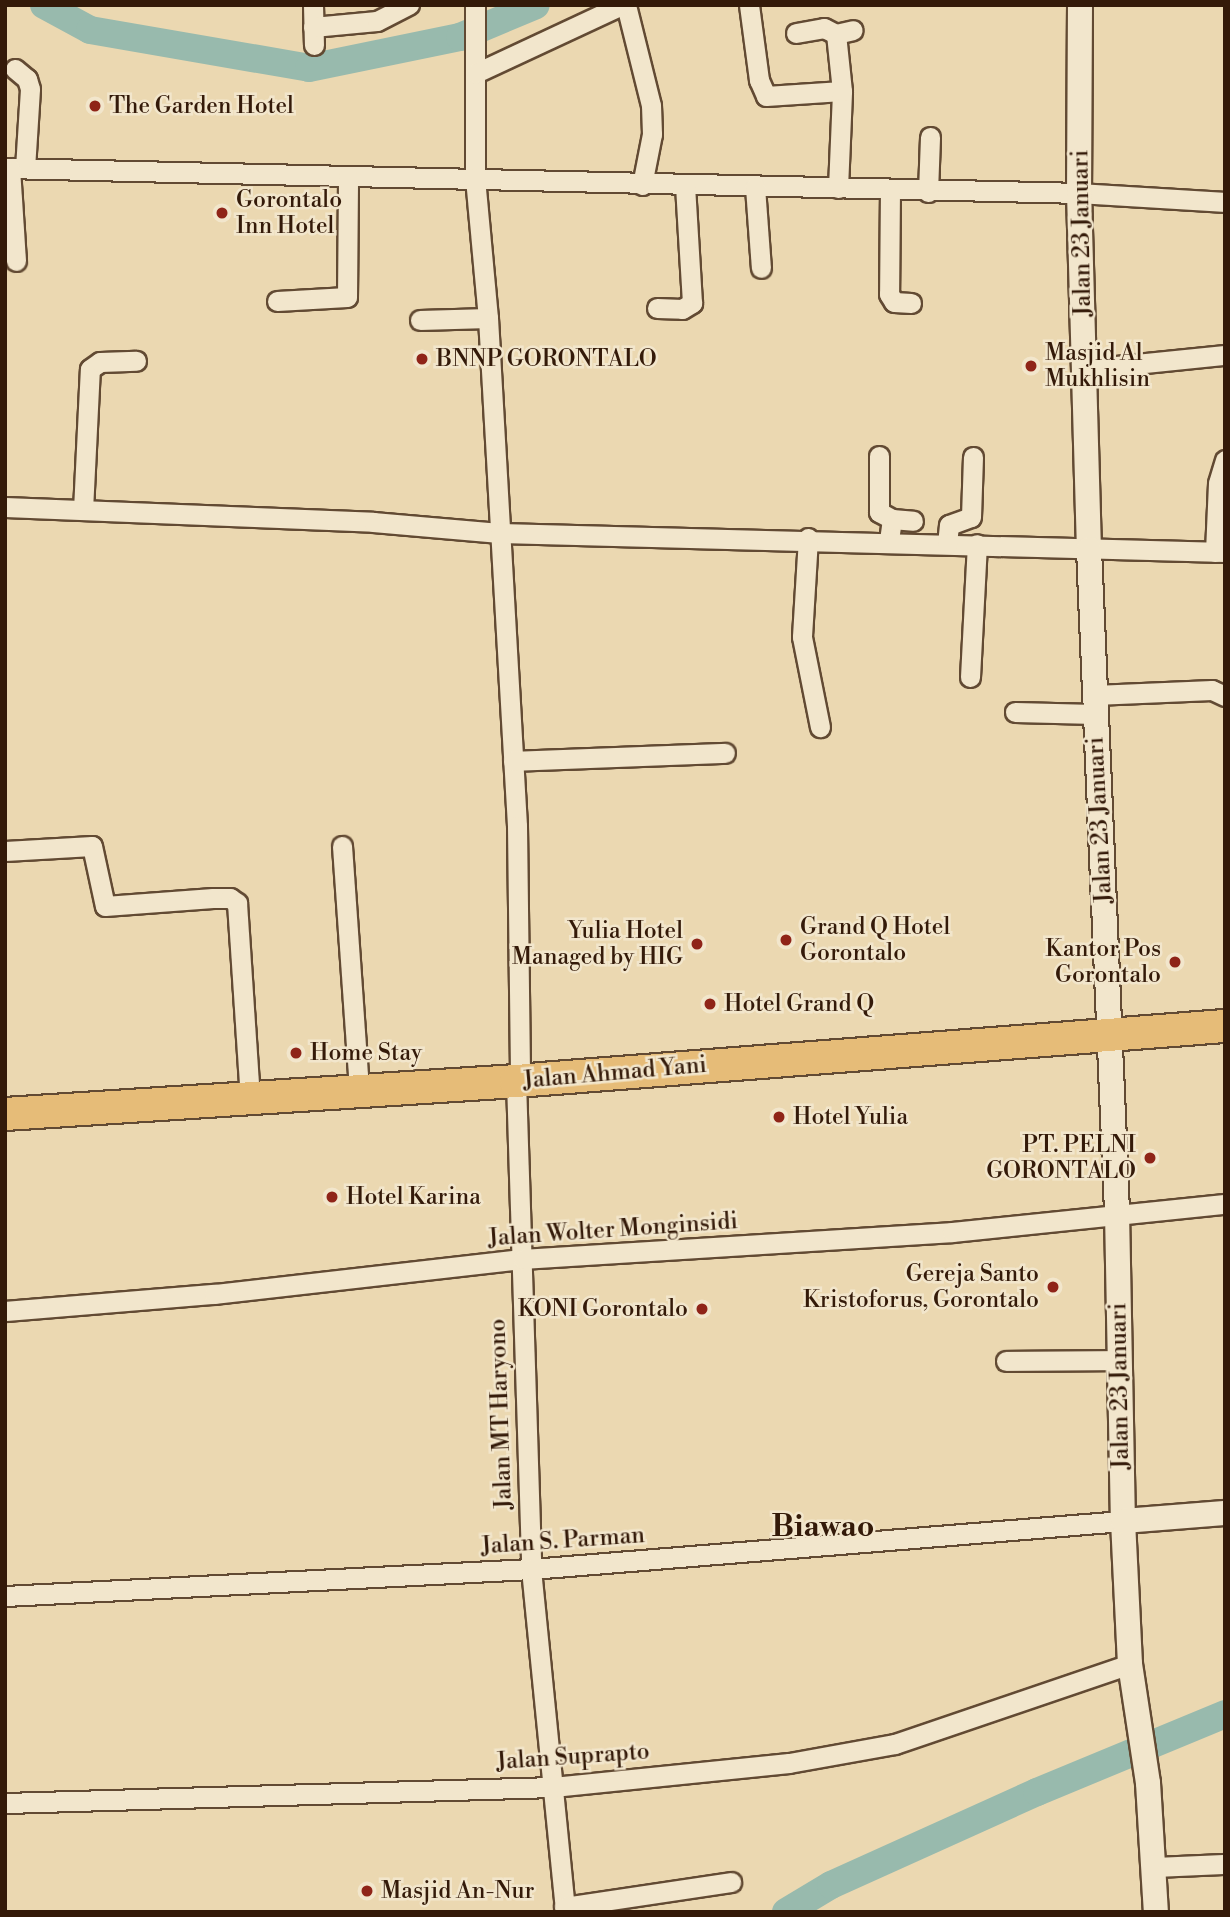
<!DOCTYPE html>
<style>
body{margin:0}
#map{position:relative;width:1230px;height:1917px;overflow:hidden;background:#ebd8b1;font-family:"Libre Bodoni",serif}
div>[style]{position:absolute}
[style*='--x']{left:calc(var(--x)*1px);top:calc(var(--y)*1px);width:calc(var(--w)*1px);rotate:calc(var(--a)*1deg)}
.river>*{height:28px;margin:-14px;padding:0 14px;transform-origin:14px;border-radius:14px;background:#98baad}
.roads{filter:drop-shadow(2px 0 #624a33) drop-shadow(-2px 0 #624a33) drop-shadow(0 2px #624a33) drop-shadow(0 -2px #624a33)}
.minor>*{height:19px;margin:-9.5px;padding:0 9.5px;transform-origin:9.5px;border-radius:9.5px;background:#f2e6cc}
.tertiary>*{height:24px;margin:-12px;padding:0 12px;transform-origin:12px;border-radius:12px;background:#f2e6cc}
.trunk>*{height:32px;margin:-16px;padding:0 16px;transform-origin:16px;border-radius:16px;background:#e6bc78}
.dots>*{width:19px;height:19px;translate:-50% -50%;box-sizing:border-box;border:4px solid #f2e6cc;border-radius:50%}
span{translate:-50% -50%;white-space:nowrap;text-align:center;line-height:1.15;-webkit-text-stroke:5px #f2e6cc;paint-order:stroke}
.poi-label{font-size:23px;color:#341a09}
.left{translate:0 -50%;text-align:left}
.right{translate:-100% -50%;text-align:right}
.street-label{font-size:23px;color:#341a09}
.district-label{font-size:30px;color:#341a09;font-weight:700}
.frame{position:absolute;inset:0;border:7px solid #341a09;pointer-events:none}
</style>
<div id="map">
<div class="river">
<div style="--x:44;--y:5;--w:52;--a:28.5"></div>
<div style="--x:90;--y:30;--w:222;--a:9.8"></div>
<div style="--x:309;--y:68;--w:154;--a:-11.6"></div>
<div style="--x:460;--y:37;--w:82;--a:-22.8"></div>
<div style="--x:786;--y:1912;--w:52;--a:-31"></div>
<div style="--x:831;--y:1885;--w:226;--a:-24.3"></div>
<div style="--x:1037;--y:1792;--w:204;--a:-22.5"></div>
</div>
<div class="roads">
<div class="minor">
<div style="--x:313;--y:5;--w:40;--a:88.6"></div>
<div style="--x:475;--y:5;--w:173;--a:90"></div>
<div style="--x:475;--y:178;--w:141;--a:84.7"></div>
<div style="--x:488;--y:318;--w:509;--a:86.73"></div>
<div style="--x:517;--y:826;--w:240;--a:89.3"></div>
<div style="--x:520;--y:1066;--w:16;--a:105"></div>
<div style="--x:516;--y:1081;--w:488;--a:88.2"></div>
<div style="--x:531;--y:1569;--w:345;--a:84.3"></div>
<div style="--x:626;--y:5;--w:103;--a:76"></div>
<div style="--x:651;--y:105;--w:29;--a:88"></div>
<div style="--x:652;--y:134;--w:52;--a:101.1"></div>
<div style="--x:749;--y:5;--w:76;--a:82.4"></div>
<div style="--x:759;--y:80;--w:17;--a:66"></div>
<div style="--x:766;--y:96;--w:76;--a:-3.8"></div>
<div style="--x:313;--y:27;--w:64;--a:-5.4"></div>
<div style="--x:377;--y:21;--w:36;--a:-27"></div>
<div style="--x:796;--y:33;--w:28;--a:-10"></div>
<div style="--x:824;--y:28;--w:13;--a:27"></div>
<div style="--x:15;--y:69;--w:16;--a:40"></div>
<div style="--x:27;--y:79;--w:10;--a:73"></div>
<div style="--x:30;--y:89;--w:79;--a:93.6"></div>
<div style="--x:476;--y:73;--w:161;--a:-25"></div>
<div style="--x:5;--y:168;--w:1074;--a:1.33"></div>
<div style="--x:1079;--y:193;--w:146;--a:3.5"></div>
<div style="--x:10;--y:168;--w:93;--a:86.3"></div>
<div style="--x:755;--y:187;--w:81;--a:85.8"></div>
<div style="--x:838;--y:188;--w:97;--a:-87.6"></div>
<div style="--x:842;--y:91;--w:57;--a:-96"></div>
<div style="--x:836;--y:34;--w:17;--a:-13"></div>
<div style="--x:890;--y:189;--w:105;--a:90.5"></div>
<div style="--x:889;--y:294;--w:9;--a:58"></div>
<div style="--x:894;--y:302;--w:17;--a:3"></div>
<div style="--x:928;--y:192;--w:55;--a:-87.9"></div>
<div style="--x:277;--y:301;--w:70;--a:-3.3"></div>
<div style="--x:347;--y:297;--w:120;--a:-89.5"></div>
<div style="--x:657;--y:308;--w:25;--a:2"></div>
<div style="--x:682;--y:309;--w:12;--a:-31"></div>
<div style="--x:692;--y:303;--w:117;--a:-93.4"></div>
<div style="--x:420;--y:320;--w:68;--a:-1.7"></div>
<div style="--x:1086;--y:369;--w:140;--a:-5.8"></div>
<div style="--x:879;--y:456;--w:56;--a:90"></div>
<div style="--x:879;--y:512;--w:15;--a:28"></div>
<div style="--x:892;--y:519;--w:22;--a:98"></div>
<div style="--x:5;--y:507;--w:368;--a:2.3"></div>
<div style="--x:373;--y:522;--w:127;--a:5"></div>
<div style="--x:500;--y:533;--w:725;--a:1.5"></div>
<div style="--x:83;--y:510;--w:141;--a:-87.2"></div>
<div style="--x:90;--y:369;--w:12;--a:-35"></div>
<div style="--x:100;--y:362;--w:36;--a:-2"></div>
<div style="--x:892;--y:519;--w:21;--a:5"></div>
<div style="--x:808;--y:538;--w:99;--a:93.5"></div>
<div style="--x:802;--y:637;--w:92;--a:78.7"></div>
<div style="--x:947;--y:544;--w:19;--a:-84"></div>
<div style="--x:949;--y:525;--w:23;--a:-20"></div>
<div style="--x:971;--y:517;--w:60;--a:-88.1"></div>
<div style="--x:1215;--y:552;--w:69;--a:-87.5"></div>
<div style="--x:1218;--y:483;--w:24;--a:-73"></div>
<div style="--x:970;--y:677;--w:133;--a:-87"></div>
<div style="--x:1094;--y:695;--w:118;--a:-2.4"></div>
<div style="--x:1212;--y:690;--w:14;--a:25"></div>
<div style="--x:1015;--y:712;--w:80;--a:1.4"></div>
<div style="--x:513;--y:761;--w:212;--a:-2.2"></div>
<div style="--x:342;--y:846;--w:231;--a:86"></div>
<div style="--x:5;--y:851;--w:87;--a:-3.3"></div>
<div style="--x:92;--y:846;--w:61;--a:77.8"></div>
<div style="--x:105;--y:906;--w:108;--a:-4.2"></div>
<div style="--x:213;--y:898;--w:17;--a:0"></div>
<div style="--x:230;--y:898;--w:9;--a:36"></div>
<div style="--x:237;--y:903;--w:180;--a:86.2"></div>
<div style="--x:5;--y:1311;--w:210;--a:-4.7"></div>
<div style="--x:214;--y:1294;--w:311;--a:-6.5"></div>
<div style="--x:523;--y:1259;--w:430;--a:-3.6"></div>
<div style="--x:952;--y:1232;--w:274;--a:-5.9"></div>
<div style="--x:1006;--y:1361;--w:113;--a:-0.5"></div>
<div style="--x:5;--y:1596;--w:527;--a:-2.94"></div>
<div style="--x:531;--y:1569;--w:594;--a:-4.64"></div>
<div style="--x:5;--y:1803;--w:548;--a:-1.67"></div>
<div style="--x:553;--y:1787;--w:237;--a:-5.8"></div>
<div style="--x:789;--y:1763;--w:108;--a:-10.2"></div>
<div style="--x:895;--y:1744;--w:248;--a:-18.8"></div>
<div style="--x:1153;--y:1867;--w:72;--a:-2.4"></div>
<div style="--x:564;--y:1907;--w:169;--a:-8.5"></div>
</div>
<div class="tertiary">
<div style="--x:1080;--y:5;--w:188;--a:90.3"></div>
<div style="--x:1079;--y:193;--w:356;--a:88.4"></div>
<div style="--x:1089;--y:549;--w:664;--a:87.58"></div>
<div style="--x:1117;--y:1212;--w:309;--a:88.9"></div>
<div style="--x:1123;--y:1521;--w:143;--a:87.2"></div>
<div style="--x:1130;--y:1664;--w:120;--a:81.4"></div>
<div style="--x:1148;--y:1783;--w:129;--a:86.5"></div>
<div style="--x:1123;--y:1521;--w:102;--a:-4.5"></div>
</div>
<div class="trunk">
<div style="--x:5;--y:1114;--w:512;--a:-3.69"></div>
<div style="--x:516;--y:1081;--w:711;--a:-4.44"></div>
</div>
</div>
<div class="dots">
<div style="left:95px;top:106px;background:#8f2418"></div>
<div style="left:222px;top:213px;background:#8f2418"></div>
<div style="left:422px;top:359px;background:#8f2418"></div>
<div style="left:1031px;top:366px;background:#8f2418"></div>
<div style="left:786px;top:940px;background:#8f2418"></div>
<div style="left:697px;top:944px;background:#8f2418"></div>
<div style="left:1175px;top:962px;background:#8f2418"></div>
<div style="left:710px;top:1004px;background:#8f2418"></div>
<div style="left:296px;top:1053px;background:#8f2418"></div>
<div style="left:779px;top:1117px;background:#8f2418"></div>
<div style="left:1150px;top:1158px;background:#8f2418"></div>
<div style="left:332px;top:1197px;background:#8f2418"></div>
<div style="left:1053px;top:1287px;background:#8f2418"></div>
<div style="left:702px;top:1309px;background:#8f2418"></div>
<div style="left:367px;top:1891px;background:#8f2418"></div>
</div>
<div class="poi-label">
<span class="left" style="left:109px;top:106px">The Garden Hotel</span>
<span class="left" style="left:236px;top:213px">Gorontalo<br>Inn Hotel</span>
<span class="left" style="left:1045px;top:366px">Masjid Al<br>Mukhlisin</span>
<span class="left" style="left:436px;top:359px">BNNP GORONTALO</span>
<span class="left" style="left:800px;top:940px">Grand Q Hotel<br>Gorontalo</span>
<span class="right" style="left:683px;top:944px">Yulia Hotel<br>Managed by HIG</span>
<span class="right" style="left:1161px;top:962px">Kantor Pos<br>Gorontalo</span>
<span class="left" style="left:724px;top:1004px">Hotel Grand Q</span>
<span class="left" style="left:310px;top:1053px">Home Stay</span>
<span class="left" style="left:793px;top:1117px">Hotel Yulia</span>
<span class="right" style="left:1136px;top:1158px">PT. PELNI<br>GORONTALO</span>
<span class="left" style="left:346px;top:1197px">Hotel Karina</span>
<span class="right" style="left:1039px;top:1287px">Gereja Santo<br>Kristoforus, Gorontalo</span>
<span class="right" style="left:688px;top:1309px">KONI Gorontalo</span>
<span class="left" style="left:381px;top:1891px">Masjid An-Nur</span>
</div>
<div class="street-label">
<span style="left:1082px;top:233px;rotate:-91deg">Jalan 23 Januari</span>
<span style="left:1100px;top:820px;rotate:-93deg">Jalan 23 Januari</span>
<span style="left:615px;top:1073px;rotate:-5deg">Jalan Ahmad Yani</span>
<span style="left:613px;top:1230px;rotate:-4deg">Jalan Wolter Monginsidi</span>
<span style="left:1120px;top:1386px;rotate:-91deg">Jalan 23 Januari</span>
<span style="left:501px;top:1414px;rotate:-92deg">Jalan MT Haryono</span>
<span style="left:563px;top:1541px;rotate:-4deg">Jalan S. Parman</span>
<span style="left:573px;top:1757px;rotate:-4deg">Jalan Suprapto</span>
</div>
<div class="district-label">
<span style="left:823px;top:1527px">Biawao</span>
</div>
<div class="frame"></div>
</div>
